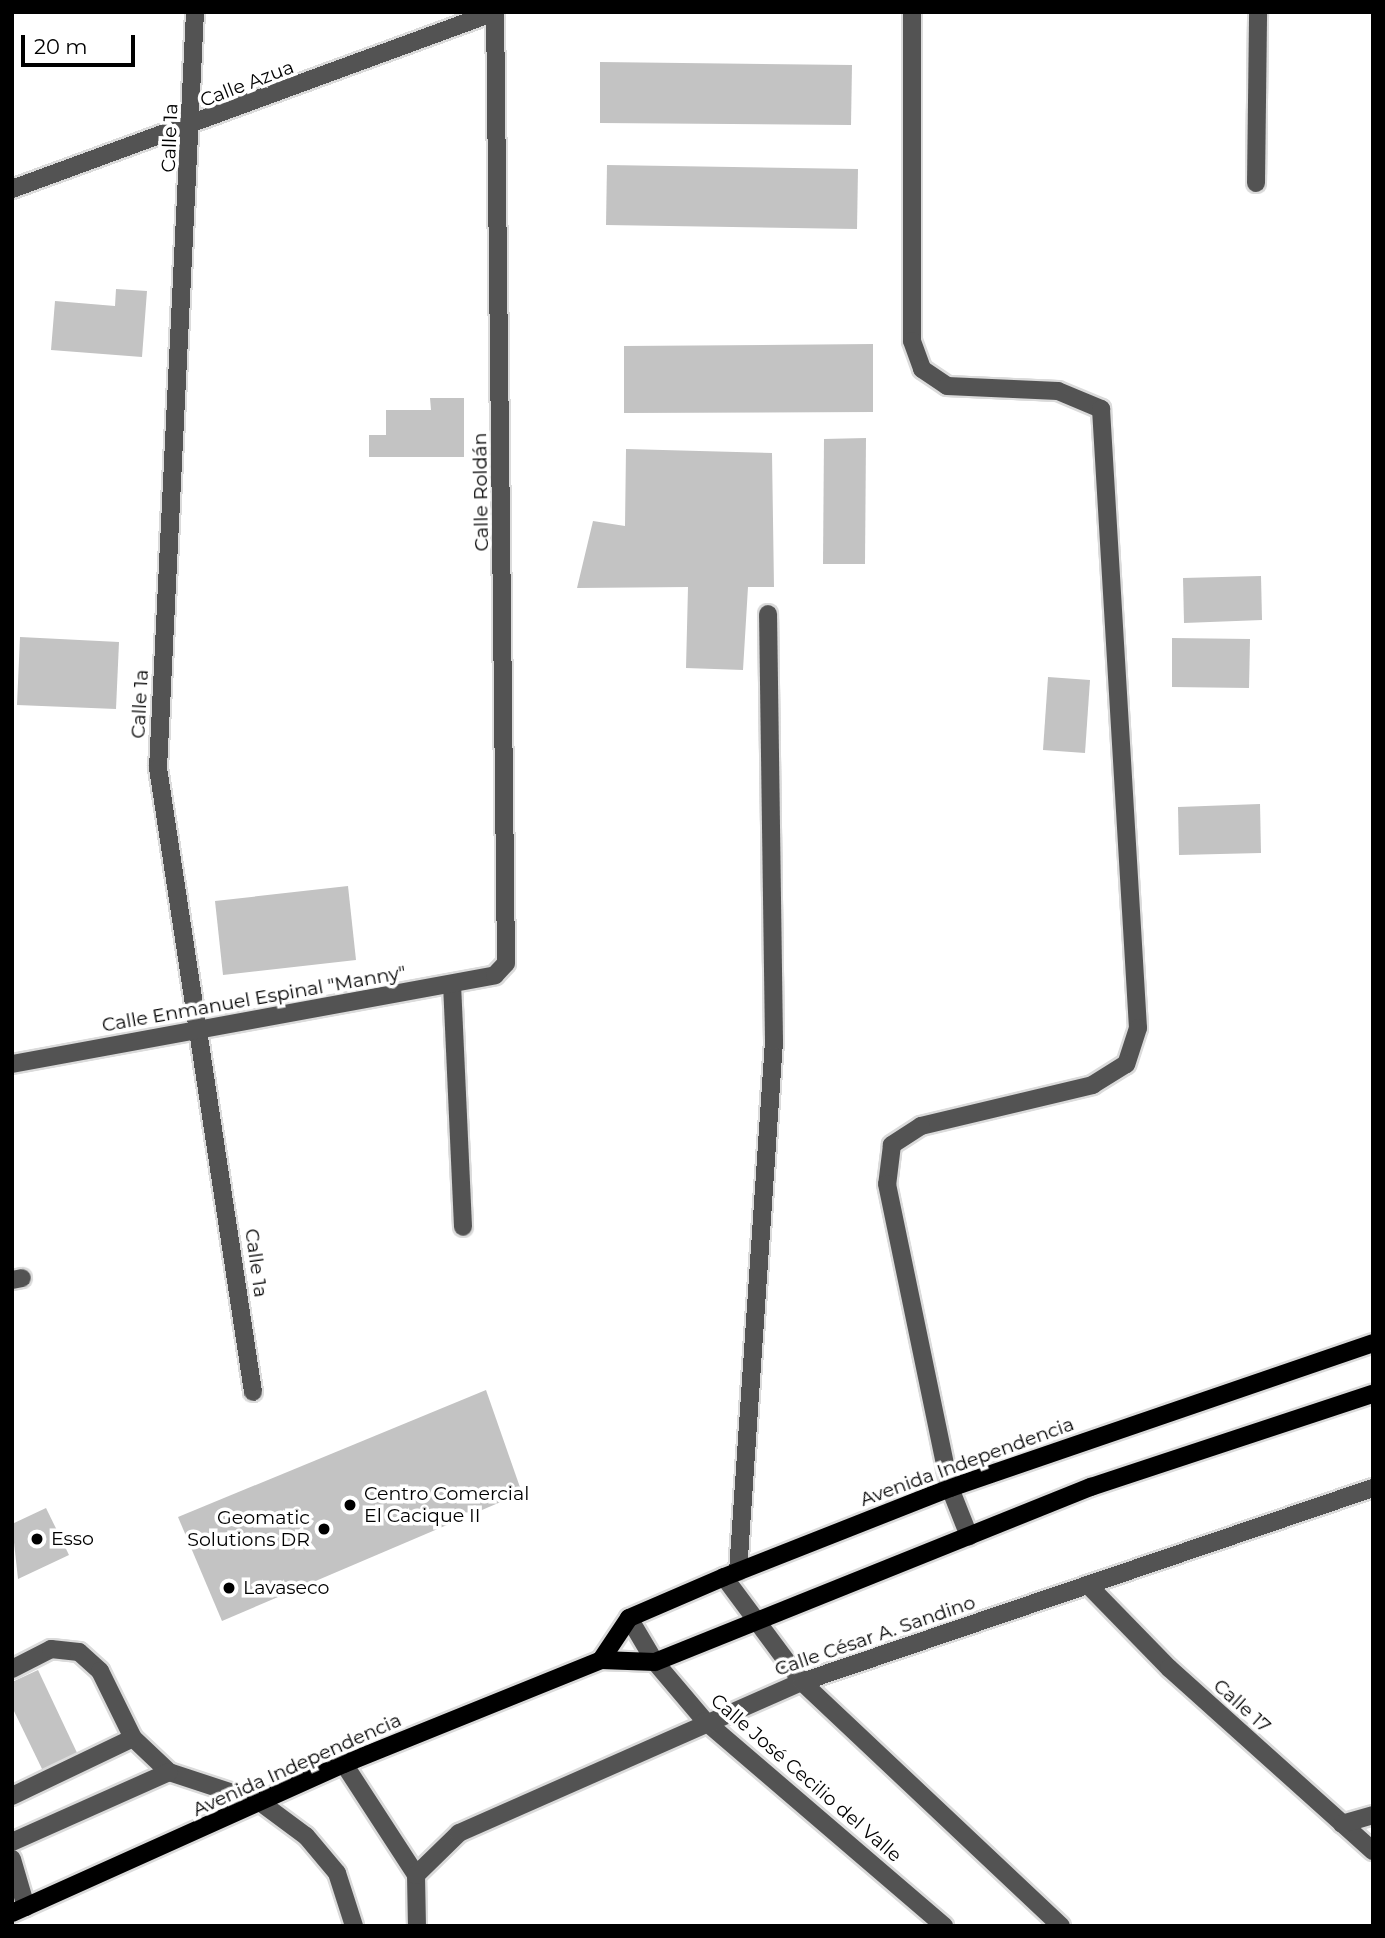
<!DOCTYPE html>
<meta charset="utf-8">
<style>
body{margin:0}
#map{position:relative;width:1385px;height:1938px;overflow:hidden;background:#fff;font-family:Montserrat,sans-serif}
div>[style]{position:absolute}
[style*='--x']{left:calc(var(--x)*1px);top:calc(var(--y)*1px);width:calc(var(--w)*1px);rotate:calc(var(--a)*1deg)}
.building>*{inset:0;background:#c3c3c3}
.roads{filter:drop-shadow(2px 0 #dbdbdb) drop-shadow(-2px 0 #dbdbdb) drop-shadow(0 2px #dbdbdb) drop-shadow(0 -2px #dbdbdb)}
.minor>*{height:18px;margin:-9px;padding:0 9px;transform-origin:9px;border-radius:9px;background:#535353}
.major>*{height:18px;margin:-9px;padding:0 9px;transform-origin:9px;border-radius:9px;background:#000}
.dots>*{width:19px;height:19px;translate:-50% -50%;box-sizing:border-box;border:4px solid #fff;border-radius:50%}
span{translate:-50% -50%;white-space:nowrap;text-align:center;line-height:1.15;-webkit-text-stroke:7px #fff;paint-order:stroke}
.street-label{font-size:19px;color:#000}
.poi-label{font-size:19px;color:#000}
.left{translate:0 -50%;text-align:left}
.right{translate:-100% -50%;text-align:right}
.frame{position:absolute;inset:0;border:14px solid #000;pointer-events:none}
.scale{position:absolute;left:21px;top:35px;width:114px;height:32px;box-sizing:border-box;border:4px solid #000;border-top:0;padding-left:9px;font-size:21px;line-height:24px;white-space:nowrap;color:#000;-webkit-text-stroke:5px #fff;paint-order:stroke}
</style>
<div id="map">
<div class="building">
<div style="clip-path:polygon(600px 62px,852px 65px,851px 125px,600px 123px)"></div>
<div style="clip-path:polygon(607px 165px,858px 169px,857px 229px,606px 225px)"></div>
<div style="clip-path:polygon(116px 289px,147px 291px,142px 357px,51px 350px,55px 301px,115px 306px)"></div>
<div style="clip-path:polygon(873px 344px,873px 412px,624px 413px,624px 346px)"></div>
<div style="clip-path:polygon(430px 398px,464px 398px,464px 457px,369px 457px,369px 435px,386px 435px,386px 410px,431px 410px)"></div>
<div style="clip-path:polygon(866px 438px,865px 564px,823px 564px,824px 439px)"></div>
<div style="clip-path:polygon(626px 449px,772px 453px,774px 587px,748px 587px,743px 670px,686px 668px,688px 587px,577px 588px,593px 521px,625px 526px)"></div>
<div style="clip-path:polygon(1261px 576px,1262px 620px,1184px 623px,1183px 578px)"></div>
<div style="clip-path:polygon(20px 637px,119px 642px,116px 709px,17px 705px)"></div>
<div style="clip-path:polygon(1172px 638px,1250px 639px,1249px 688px,1172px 687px)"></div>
<div style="clip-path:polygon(1048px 677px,1090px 680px,1085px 753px,1043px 750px)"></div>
<div style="clip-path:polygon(1260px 804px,1261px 853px,1179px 855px,1178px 807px)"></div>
<div style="clip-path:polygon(348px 886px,356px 960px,223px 975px,215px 901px)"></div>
<div style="clip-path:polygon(486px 1390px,522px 1493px,222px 1621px,178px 1517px)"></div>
<div style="clip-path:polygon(46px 1508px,69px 1555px,18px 1579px,12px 1524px)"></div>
<div style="clip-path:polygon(38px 1670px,79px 1757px,44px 1773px,12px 1707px,12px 1682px)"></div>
</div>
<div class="roads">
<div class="minor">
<div style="--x:195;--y:12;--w:757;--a:92.8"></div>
<div style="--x:158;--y:768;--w:631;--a:81.34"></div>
<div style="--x:912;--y:12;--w:329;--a:90"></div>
<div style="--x:912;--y:341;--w:30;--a:70"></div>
<div style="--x:922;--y:369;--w:30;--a:34"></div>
<div style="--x:947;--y:386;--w:111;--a:2.6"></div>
<div style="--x:1058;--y:391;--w:47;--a:22.7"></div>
<div style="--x:1101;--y:409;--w:620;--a:86.58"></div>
<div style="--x:1138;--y:1028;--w:38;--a:108"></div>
<div style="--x:1126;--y:1064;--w:39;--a:148"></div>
<div style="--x:1093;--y:1085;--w:177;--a:166.6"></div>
<div style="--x:921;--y:1126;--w:35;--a:147"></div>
<div style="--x:892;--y:1145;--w:39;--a:97"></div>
<div style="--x:887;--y:1184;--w:310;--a:78.3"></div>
<div style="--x:950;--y:1488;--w:52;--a:68.4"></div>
<div style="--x:1256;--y:183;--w:171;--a:-89.3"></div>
<div style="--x:12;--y:189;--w:514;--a:-20.13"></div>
<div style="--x:452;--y:984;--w:243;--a:87.4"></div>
<div style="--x:12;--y:1064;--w:491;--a:-10.4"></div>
<div style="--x:495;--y:975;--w:16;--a:-47"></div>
<div style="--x:506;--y:963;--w:951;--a:-90.66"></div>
<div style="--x:12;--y:1280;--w:10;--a:-11"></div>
<div style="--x:738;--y:1572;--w:532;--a:-86.12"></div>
<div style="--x:774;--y:1041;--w:427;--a:-90.8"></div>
<div style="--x:724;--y:1577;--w:131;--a:53.4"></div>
<div style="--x:802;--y:1682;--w:356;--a:43.3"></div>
<div style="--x:1088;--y:1585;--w:116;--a:45.7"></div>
<div style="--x:1169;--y:1668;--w:274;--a:41.9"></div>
<div style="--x:629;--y:1618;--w:51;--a:59.4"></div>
<div style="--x:655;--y:1662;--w:77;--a:49.7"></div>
<div style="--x:705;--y:1721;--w:315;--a:40.6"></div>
<div style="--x:12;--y:1669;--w:44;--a:-27.1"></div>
<div style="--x:51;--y:1649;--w:28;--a:6"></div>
<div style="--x:79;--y:1652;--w:28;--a:42"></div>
<div style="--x:100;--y:1671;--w:75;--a:63.8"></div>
<div style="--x:133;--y:1738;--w:50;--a:43.4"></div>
<div style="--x:169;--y:1772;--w:96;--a:18.2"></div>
<div style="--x:260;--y:1802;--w:57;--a:36.5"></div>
<div style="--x:306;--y:1836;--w:48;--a:50"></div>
<div style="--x:337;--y:1873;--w:56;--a:72.2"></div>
<div style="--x:344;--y:1764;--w:132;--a:57"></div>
<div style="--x:416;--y:1875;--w:51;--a:88.9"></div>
<div style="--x:12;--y:1796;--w:134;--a:-25.6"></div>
<div style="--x:1342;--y:1824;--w:32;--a:-16"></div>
<div style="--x:12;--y:1842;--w:172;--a:-24"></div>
<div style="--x:12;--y:1859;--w:50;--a:73.7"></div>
<div style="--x:416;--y:1875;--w:60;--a:-44.3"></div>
<div style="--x:459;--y:1833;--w:375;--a:-23.8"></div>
<div style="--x:802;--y:1682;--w:603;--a:-18.77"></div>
</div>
<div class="major">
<div style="--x:601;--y:1660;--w:50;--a:-56.3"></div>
<div style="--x:629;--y:1618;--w:103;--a:-23.3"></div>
<div style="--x:724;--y:1577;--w:243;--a:-21.5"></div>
<div style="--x:950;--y:1488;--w:447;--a:-18.9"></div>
<div style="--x:12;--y:1913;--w:364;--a:-24.2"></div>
<div style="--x:344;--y:1764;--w:277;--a:-22"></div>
<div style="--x:601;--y:1660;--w:54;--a:2.1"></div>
<div style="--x:655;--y:1662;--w:470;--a:-21.9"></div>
<div style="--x:1091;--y:1487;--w:297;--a:-18.3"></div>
</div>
</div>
<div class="dots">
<div style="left:350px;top:1505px;background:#000"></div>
<div style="left:324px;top:1529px;background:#000"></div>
<div style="left:37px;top:1539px;background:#000"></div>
<div style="left:229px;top:1588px;background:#000"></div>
</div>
<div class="street-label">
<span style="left:247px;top:84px;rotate:-21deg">Calle Azua</span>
<span style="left:170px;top:138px;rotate:-88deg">Calle 1a</span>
<span style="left:481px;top:492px;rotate:-91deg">Calle Roldán</span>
<span style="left:140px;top:704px;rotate:-87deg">Calle 1a</span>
<span style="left:254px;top:999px;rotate:-10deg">Calle Enmanuel Espinal "Manny"</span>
<span style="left:256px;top:1263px;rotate:82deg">Calle 1a</span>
<span style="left:967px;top:1462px;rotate:-20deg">Avenida Independencia</span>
<span style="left:875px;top:1636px;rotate:-19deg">Calle César A. Sandino</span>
<span style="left:1242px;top:1706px;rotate:42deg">Calle 17</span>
<span style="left:297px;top:1765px;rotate:-24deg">Avenida Independencia</span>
<span style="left:806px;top:1778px;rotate:41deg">Calle José Cecilio del Valle</span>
</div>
<div class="poi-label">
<span class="left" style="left:364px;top:1505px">Centro Comercial<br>El Cacique II</span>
<span class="right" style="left:310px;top:1529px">Geomatic<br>Solutions DR</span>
<span class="left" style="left:51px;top:1539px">Esso</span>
<span class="left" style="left:243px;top:1588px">Lavaseco</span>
</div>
<div class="frame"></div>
<div class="scale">20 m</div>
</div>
